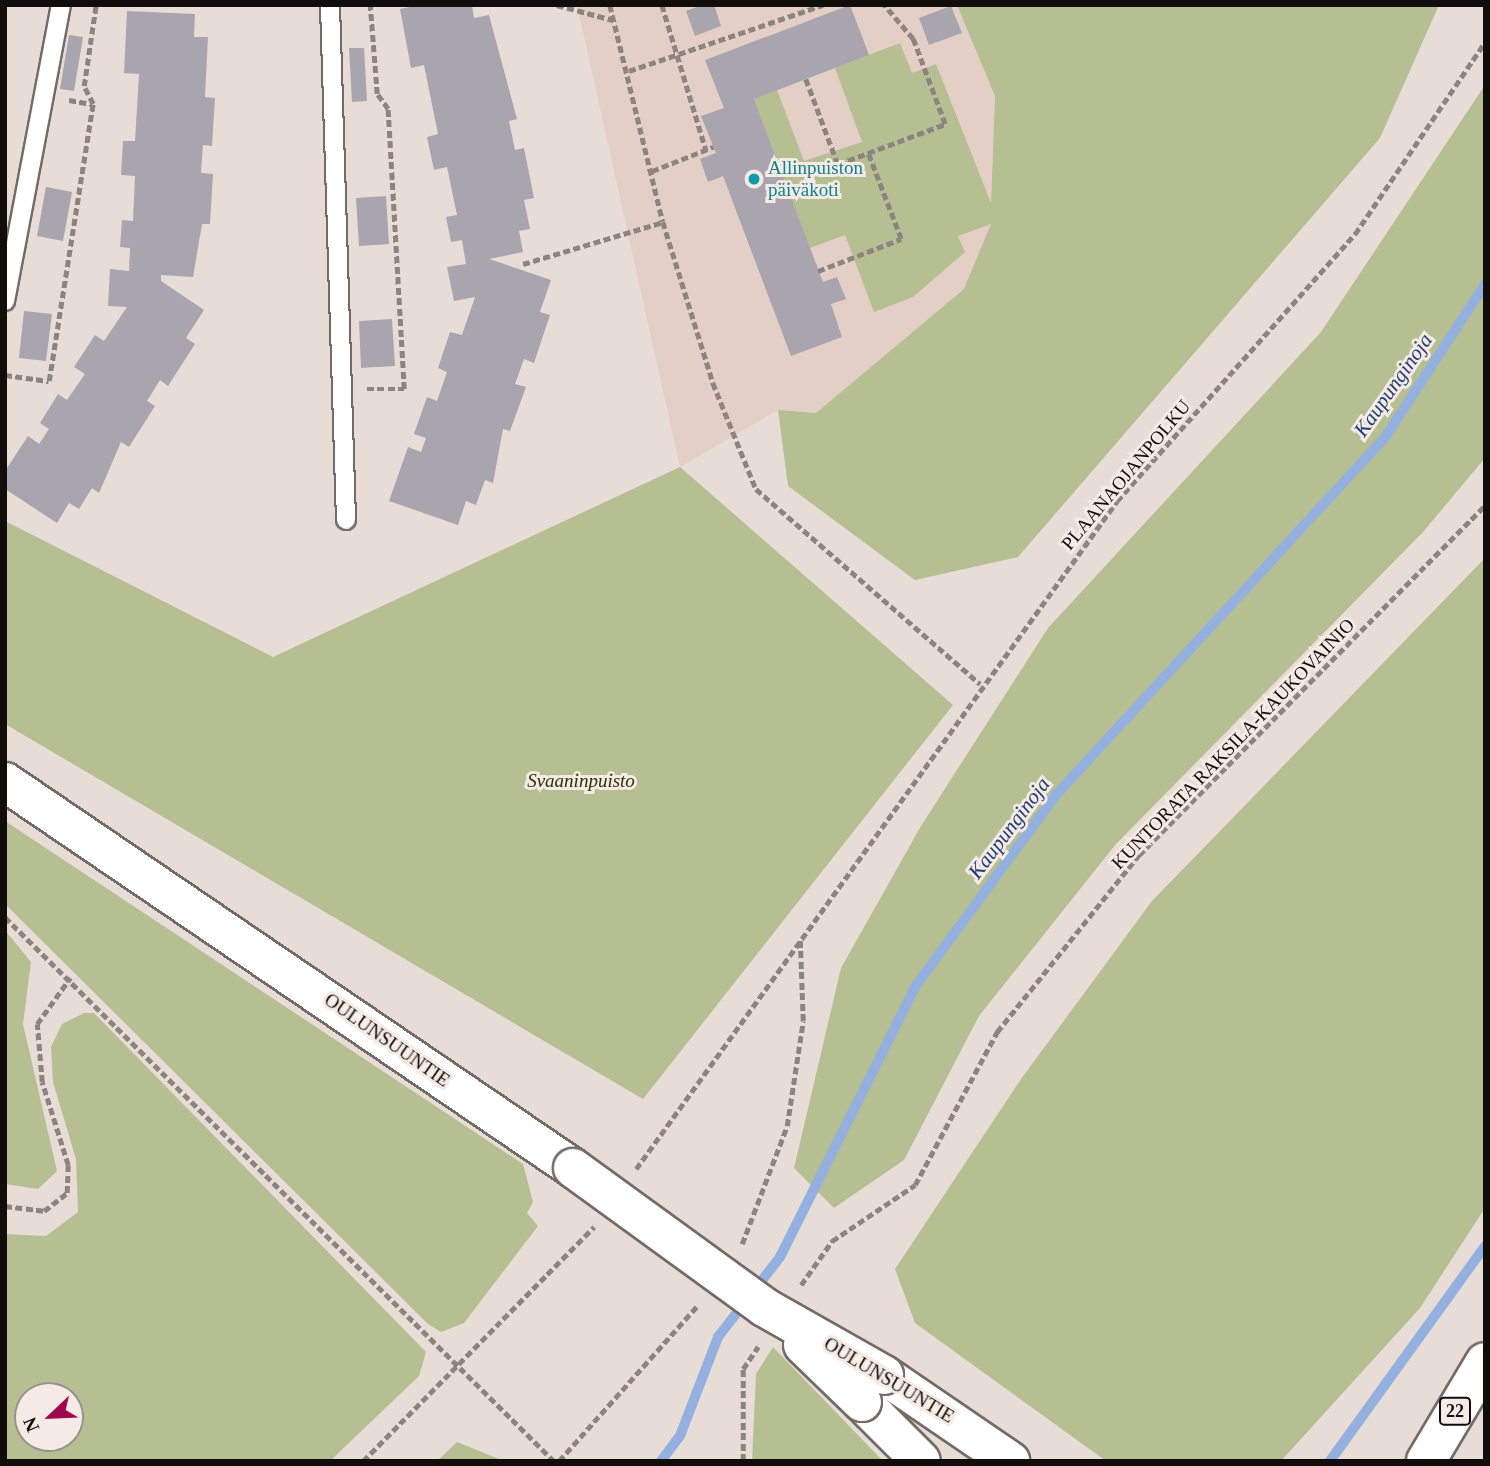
<!DOCTYPE html>
<meta charset="utf-8">
<style>
body{margin:0}
#map{position:relative;width:1490px;height:1466px;overflow:hidden;background:#e8dcd6;font-family:"Times New Roman",serif}
div>[style]{position:absolute}
[style*='--x']{left:calc(var(--x)*1px);top:calc(var(--y)*1px);width:calc(var(--w)*1px);rotate:calc(var(--a)*1deg)}
.built>*{inset:0;background:#e3cfc5}
.green>*{inset:0;background:#b6bf92}
.stream>*{height:10px;margin:-5px;padding:0 5px;transform-origin:5px;border-radius:5px;background:#93b0df}
.building>*{inset:0;background:#a8a5af}
.path>*{height:4.5px;margin-top:-2.25px;transform-origin:0;background:repeating-linear-gradient(90deg,#8c847f 0 7px,transparent 0 10.5px)}
.roads{filter:drop-shadow(2px 0 #756b66) drop-shadow(-2px 0 #756b66) drop-shadow(0 2px #756b66) drop-shadow(0 -2px #756b66)}
.lane>*{height:18px;margin:-9px;padding:0 9px;transform-origin:9px;border-radius:9px;background:#fff}
.secondary>*{height:38px;margin:-19px;padding:0 19px;transform-origin:19px;border-radius:19px;background:#fff}
.highway>*{height:38px;margin:-19px;padding:0 19px;transform-origin:19px;border-radius:19px;background:#fff}
.bridges{filter:drop-shadow(2px 0 #756b66) drop-shadow(-2px 0 #756b66) drop-shadow(0 2px #756b66) drop-shadow(0 -2px #756b66)}
.secondary-bridge>*{height:38px;margin:-19px;padding:0 19px;transform-origin:19px;border-radius:19px;background:#fff}
.dots>*{width:19px;height:19px;translate:-50% -50%;box-sizing:border-box;border:4px solid #f6eae4;border-radius:50%}
span{translate:-50% -50%;white-space:nowrap;text-align:center;line-height:1.15;-webkit-text-stroke:6px #f6eae4;paint-order:stroke}
.shield-label span{padding:2px 5px;background:#f6eae4;border:2px solid;border-radius:5px;-webkit-text-stroke-width:0}
.shield-label{font-size:18px;color:#110d0b;font-weight:700}
.culture-label{font-size:19px;color:#0d838f}
.left{translate:0 -50%;text-align:left}
.street-label{font-size:19px;color:#110d0b}
.park-label{font-size:19px;color:#2a3105;font-style:italic}
.water-label{font-size:21px;color:#1c3f78;font-style:italic}
.frame{position:absolute;inset:0;border:7px solid #110d0b;pointer-events:none}
.north{position:absolute;left:14px;top:1382px;width:70px;height:70px;box-sizing:border-box;background:#f6eae4;border:2px solid #9a928d;border-radius:50%;rotate:247deg;font-size:19px;font-weight:700;line-height:28px;text-align:center;color:#110d0b}
.north::after{content:'';display:block;margin:auto;width:24px;height:32px;background:#a0084d;clip-path:polygon(50% 0,100% 100%,50% 72%,0 100%)}
</style>
<div id="map">
<div class="built">
<div style="clip-path:polygon(577px 5px,957px 5px,995px 96px,990px 234px,964px 289px,816px 413px,778px 410px,680px 467px)"></div>
</div>
<div class="green">
<div style="clip-path:polygon(957px 5px,1439px 5px,1380px 138px,1018px 557px,915px 580px,788px 486px,778px 410px,816px 413px,964px 289px,991px 224px,958px 236px,965px 252px,913px 297px,874px 312px,845px 235px,810px 248px,754px 99px,777px 90px,804px 161px,862px 142px,835px 68px,900px 43px,912px 73px,936px 64px,991px 203px,995px 96px)"></div>
<div style="clip-path:polygon(1485px 85px,1485px 458px,1423px 532px,1116px 844px,979px 1016px,904px 1160px,834px 1208px,794px 1168px,841px 968px,921px 826px,1048px 628px,1321px 332px)"></div>
<div style="clip-path:polygon(680px 467px,953px 705px,643px 1099px,5px 724px,5px 521px,273px 657px)"></div>
<div style="clip-path:polygon(1485px 558px,1485px 1208px,1420px 1308px,1281px 1461px,1106px 1461px,915px 1323px,895px 1269px,1021px 1079px,1152px 901px)"></div>
<div style="clip-path:polygon(5px 821px,523px 1164px,533px 1202px,527px 1213px,538px 1226px,464px 1323px,441px 1332px,428px 1324px,5px 904px)"></div>
<div style="clip-path:polygon(5px 930px,31px 962px,23px 1024px,57px 1171px,38px 1189px,5px 1184px)"></div>
<div style="clip-path:polygon(evenodd,84px 1013px,94px 1013px,426px 1352px,419px 1376px,330px 1461px,5px 1461px,5px 1234px,46px 1236px,78px 1212px,76px 1159px,53px 1082px,51px 1047px,62px 1024px,84px 1013px,28px 1396px,70px 1396px,70px 1438px,28px 1438px,28px 1396px)"></div>
<div style="clip-path:polygon(773px 1347px,883px 1461px,752px 1461px,756px 1374px)"></div>
<div style="clip-path:polygon(457px 1442px,504px 1461px,437px 1461px)"></div>
</div>
<div class="stream">
<div style="--x:661;--y:1461;--w:31;--a:-53"></div>
<div style="--x:680;--y:1436;--w:106;--a:-69"></div>
<div style="--x:718;--y:1337;--w:101;--a:-52.2"></div>
<div style="--x:780;--y:1257;--w:305;--a:-63.4"></div>
<div style="--x:917;--y:984;--w:233;--a:-53.7"></div>
<div style="--x:1055;--y:796;--w:489;--a:-47.4"></div>
<div style="--x:1386;--y:436;--w:181;--a:-56.9"></div>
<div style="--x:1330;--y:1461;--w:265;--a:-54.2"></div>
</div>
<div class="building">
<div style="clip-path:polygon(419px 5px,472px 5px,474px 18px,489px 15px,517px 119px,509px 121px,515px 150px,524px 148px,534px 198px,524px 200px,530px 229px,519px 231px,523px 252px,489px 259px,551px 280px,540px 312px,550px 315px,534px 363px,524px 359px,515px 384px,526px 387px,510px 431px,503px 429px,493px 483px,485px 480px,476px 505px,466px 501px,458px 525px,389px 501px,408px 447px,421px 452px,426px 438px,414px 434px,427px 397px,437px 401px,447px 372px,438px 368px,450px 332px,462px 335px,475px 297px,454px 301px,447px 267px,466px 264px,462px 240px,451px 242px,446px 217px,457px 215px,447px 167px,434px 170px,427px 137px,438px 134px,424px 65px,411px 68px,400px 9px)"></div>
<div style="clip-path:polygon(702px 5px,714px 5px,721px 26px,695px 36px,686px 11px)"></div>
<div style="clip-path:polygon(850px 5px,869px 55px,754px 99px,823px 282px,837px 277px,846px 299px,831px 304px,842px 337px,791px 356px,723px 176px,708px 182px,700px 159px,716px 153px,701px 116px,724px 108px,705px 60px)"></div>
<div style="clip-path:polygon(951px 6px,962px 33px,929px 45px,919px 18px)"></div>
<div style="clip-path:polygon(127px 11px,195px 14px,194px 37px,208px 37px,205px 97px,215px 98px,212px 146px,203px 145px,201px 173px,213px 174px,210px 224px,202px 224px,193px 277px,161px 275px,161px 281px,204px 310px,186px 338px,195px 344px,168px 386px,160px 380px,147px 401px,155px 406px,129px 447px,121px 442px,99px 493px,92px 488px,79px 509px,69px 503px,57px 523px,5px 489px,5px 471px,28px 436px,39px 444px,49px 429px,40px 423px,58px 394px,67px 400px,85px 374px,74px 367px,95px 335px,104px 341px,127px 307px,108px 306px,110px 269px,129px 271px,130px 248px,120px 247px,122px 220px,133px 221px,135px 176px,121px 175px,123px 141px,135px 141px,139px 74px,124px 73px)"></div>
<div style="clip-path:polygon(69px 35px,83px 37px,74px 91px,60px 89px)"></div>
<div style="clip-path:polygon(349px 48px,364px 48px,367px 101px,352px 102px)"></div>
<div style="clip-path:polygon(46px 187px,72px 192px,63px 241px,37px 236px)"></div>
<div style="clip-path:polygon(386px 196px,389px 244px,359px 246px,356px 198px)"></div>
<div style="clip-path:polygon(24px 311px,52px 314px,46px 361px,19px 358px)"></div>
<div style="clip-path:polygon(392px 319px,395px 366px,361px 368px,359px 321px)"></div>
</div>
<div class="path">
<div style="--x:557;--y:5;--w:58;--a:15"></div>
<div style="--x:610;--y:5;--w:223;--a:76.3"></div>
<div style="--x:663;--y:222;--w:169;--a:72.7"></div>
<div style="--x:713;--y:383;--w:114;--a:67.9"></div>
<div style="--x:756;--y:489;--w:297;--a:41"></div>
<div style="--x:662;--y:5;--w:152;--a:73.1"></div>
<div style="--x:629;--y:71;--w:205;--a:-18.8"></div>
<div style="--x:806;--y:79;--w:91;--a:69.4"></div>
<div style="--x:838;--y:164;--w:32;--a:-20"></div>
<div style="--x:69;--y:100;--w:23;--a:10"></div>
<div style="--x:652;--y:171;--w:66;--a:-21.5"></div>
<div style="--x:523;--y:264;--w:146;--a:-16.7"></div>
<div style="--x:818;--y:271;--w:89;--a:-21.1"></div>
<div style="--x:901;--y:239;--w:92;--a:-111"></div>
<div style="--x:868;--y:153;--w:82;--a:-20.6"></div>
<div style="--x:945;--y:124;--w:91;--a:-110.6"></div>
<div style="--x:913;--y:39;--w:45;--a:-130.5"></div>
<div style="--x:5;--y:375;--w:44;--a:7.8"></div>
<div style="--x:49;--y:381;--w:280;--a:-81"></div>
<div style="--x:93;--y:104;--w:20;--a:-117"></div>
<div style="--x:84;--y:86;--w:82;--a:-81.6"></div>
<div style="--x:367;--y:389;--w:37;--a:0"></div>
<div style="--x:404;--y:389;--w:280;--a:-93.3"></div>
<div style="--x:388;--y:109;--w:19;--a:-126"></div>
<div style="--x:377;--y:94;--w:89;--a:-94.5"></div>
<div style="--x:5;--y:917;--w:773;--a:44.74"></div>
<div style="--x:636;--y:1169;--w:823;--a:-54.24"></div>
<div style="--x:1117;--y:501;--w:358;--a:-48.3"></div>
<div style="--x:1355;--y:234;--w:232;--a:-55.9"></div>
<div style="--x:5;--y:1206;--w:39;--a:7"></div>
<div style="--x:44;--y:1211;--w:29;--a:-38"></div>
<div style="--x:67;--y:1193;--w:28;--a:-88"></div>
<div style="--x:68;--y:1165;--w:87;--a:-107.4"></div>
<div style="--x:42;--y:1082;--w:58;--a:-94.9"></div>
<div style="--x:37;--y:1024;--w:57;--a:-54.3"></div>
<div style="--x:742;--y:1244;--w:126;--a:-69.1"></div>
<div style="--x:787;--y:1126;--w:106;--a:-81.3"></div>
<div style="--x:803;--y:1021;--w:83;--a:-92.1"></div>
<div style="--x:801;--y:1285;--w:54;--a:-54.8"></div>
<div style="--x:832;--y:1241;--w:100;--a:-34"></div>
<div style="--x:915;--y:1185;--w:174;--a:-61.8"></div>
<div style="--x:997;--y:1032;--w:227;--a:-51.3"></div>
<div style="--x:1139;--y:855;--w:492;--a:-45.3"></div>
<div style="--x:363;--y:1461;--w:329;--a:-45.4"></div>
<div style="--x:559;--y:1461;--w:209;--a:-48.3"></div>
<div style="--x:743;--y:1461;--w:92;--a:-90"></div>
<div style="--x:743;--y:1369;--w:27;--a:-56"></div>
</div>
<div class="roads">
<div class="lane">
<div style="--x:330;--y:5;--w:515;--a:88.22"></div>
<div style="--x:5;--y:301;--w:301;--a:-79.3"></div>
</div>
<div class="secondary">
<div style="--x:5;--y:782;--w:687;--a:34.2"></div>
<div style="--x:884;--y:1375;--w:153;--a:34.3"></div>
<div style="--x:862;--y:1402;--w:83;--a:45"></div>
</div>
<div class="highway">
<div style="--x:1426;--y:1461;--w:115;--a:-59.2"></div>
</div>
</div>
<div class="bridges">
<div class="secondary-bridge">
<div style="--x:573;--y:1168;--w:236;--a:36"></div>
<div style="--x:764;--y:1307;--w:138;--a:29.5"></div>
<div style="--x:803;--y:1345;--w:82;--a:44"></div>
</div>
</div>
<div class="dots">
<div style="left:754px;top:179px;background:#0f9aa8"></div>
</div>
<div class="shield-label">
<span style="left:1455px;top:1411px">22</span>
</div>
<div class="culture-label">
<span class="left" style="left:768px;top:179px">Allinpuiston<br>päiväkoti</span>
</div>
<div class="street-label">
<span style="left:1126px;top:475px;rotate:-50deg">PLAANAOJANPOLKU</span>
<span style="left:1233px;top:744px;rotate:-46deg">KUNTORATA RAKSILA-KAUKOVAINIO</span>
<span style="left:387px;top:1040px;rotate:35deg">OULUNSUUNTIE</span>
<span style="left:889px;top:1380px;rotate:31deg">OULUNSUUNTIE</span>
</div>
<div class="park-label">
<span style="left:581px;top:781px">Svaaninpuisto</span>
</div>
<div class="water-label">
<span style="left:1393px;top:385px;rotate:-55deg">Kaupunginoja</span>
<span style="left:1009px;top:828px;rotate:-53deg">Kaupunginoja</span>
</div>
<div class="frame"></div>
<div class="north">N</div>
</div>
